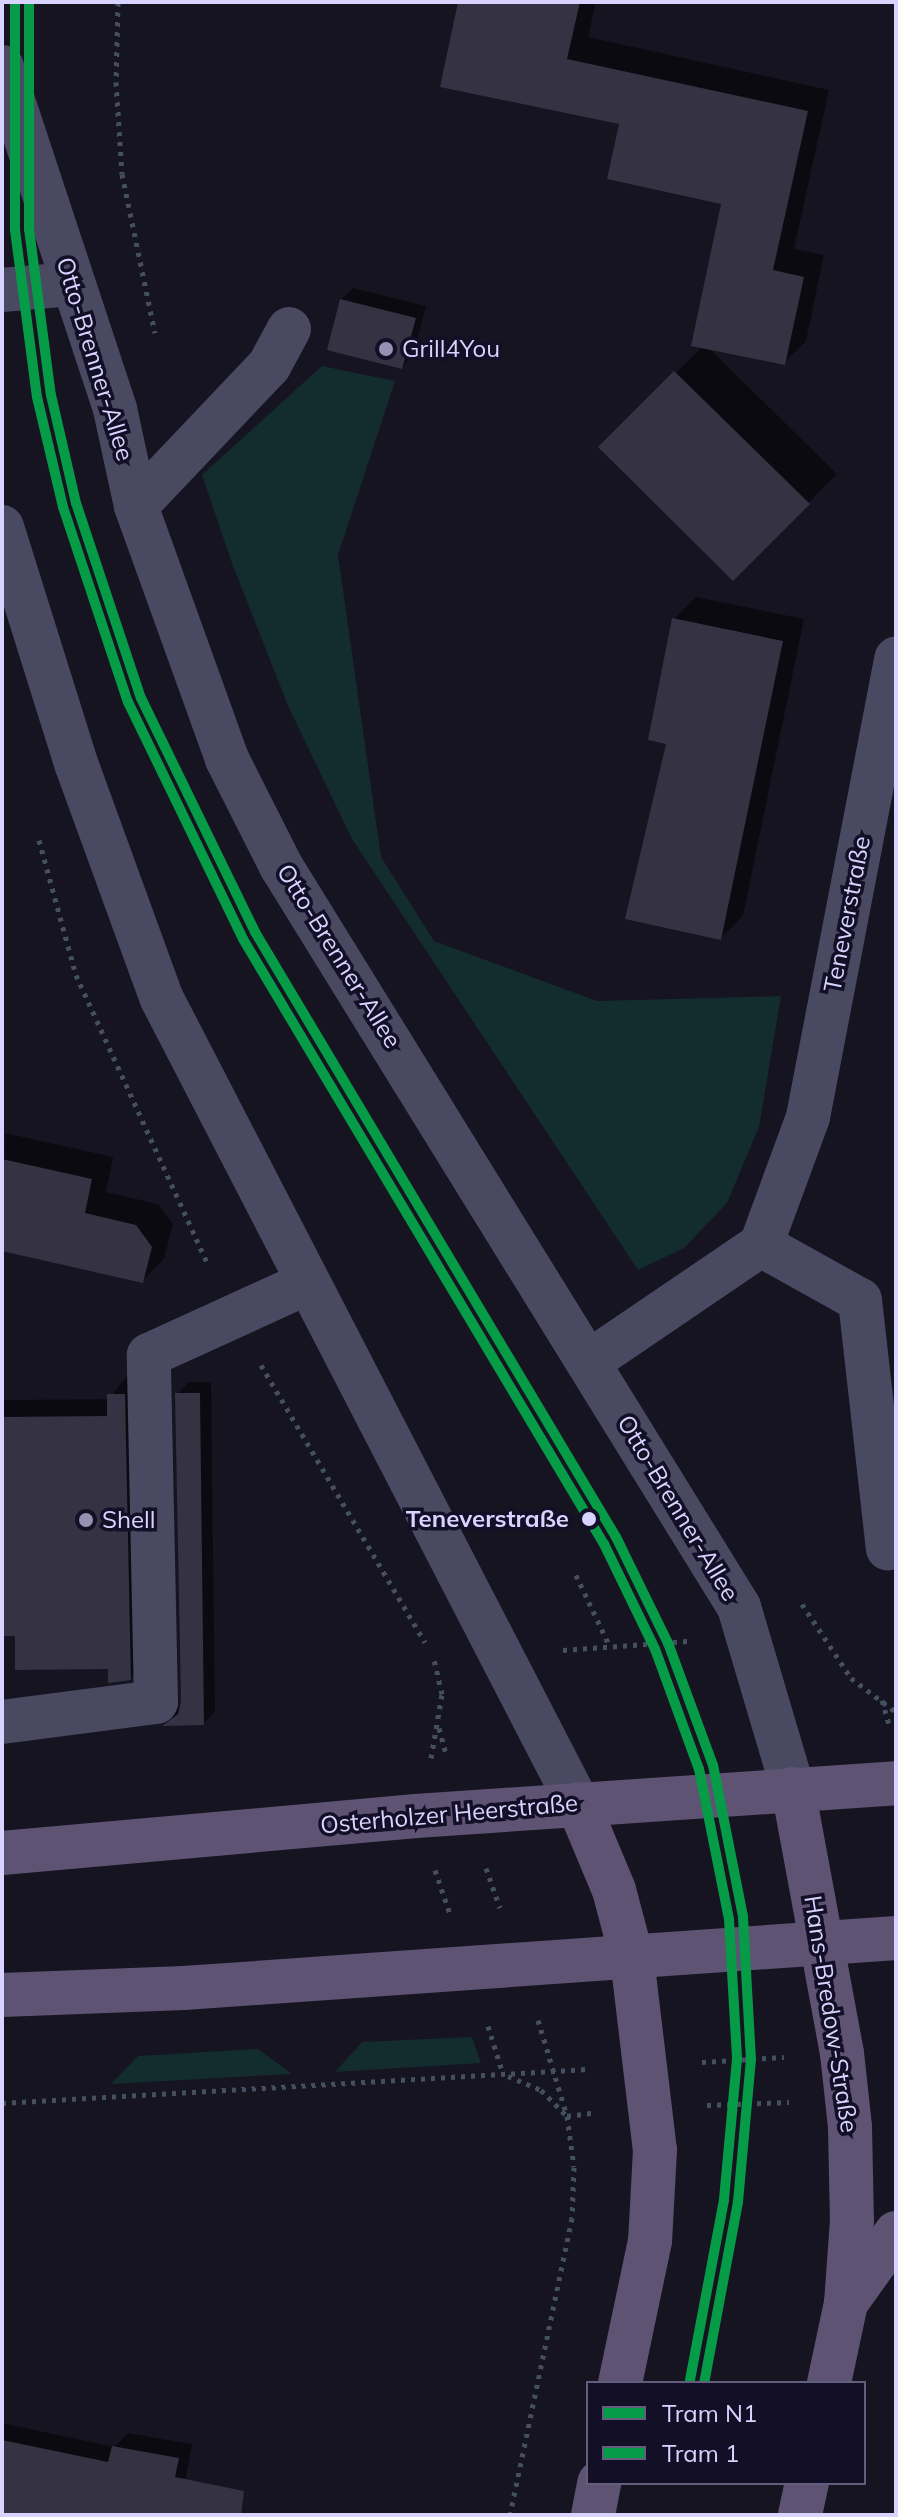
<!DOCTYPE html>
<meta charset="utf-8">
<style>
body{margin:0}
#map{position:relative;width:898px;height:2517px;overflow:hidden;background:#161421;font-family:Mulish,sans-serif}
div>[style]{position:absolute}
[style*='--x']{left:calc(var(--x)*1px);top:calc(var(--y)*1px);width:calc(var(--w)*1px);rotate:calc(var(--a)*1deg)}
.green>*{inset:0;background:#132c2d}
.shadow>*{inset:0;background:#0007}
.building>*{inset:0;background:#343243}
.path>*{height:5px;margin-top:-2.5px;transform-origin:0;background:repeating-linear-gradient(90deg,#44505f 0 4px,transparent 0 10px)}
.minor>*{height:44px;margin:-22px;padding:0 22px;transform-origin:22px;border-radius:22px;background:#4a4962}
.major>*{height:44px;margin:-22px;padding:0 22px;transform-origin:22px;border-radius:22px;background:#5e5373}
.tram-1>*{height:10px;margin:-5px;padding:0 5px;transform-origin:5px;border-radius:5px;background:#069b46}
.tram-2>*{height:10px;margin:-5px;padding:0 5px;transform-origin:5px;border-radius:5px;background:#069b46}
.dots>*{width:22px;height:22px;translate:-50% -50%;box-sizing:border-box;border:4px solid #130f26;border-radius:50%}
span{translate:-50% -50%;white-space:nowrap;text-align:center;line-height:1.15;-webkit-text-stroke:7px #130f26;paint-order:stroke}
.poi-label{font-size:24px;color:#d9d4ff}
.left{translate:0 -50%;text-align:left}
.street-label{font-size:24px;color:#d9d4ff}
.stop-label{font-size:24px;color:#d9d4ff;font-weight:700}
.right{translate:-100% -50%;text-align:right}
.frame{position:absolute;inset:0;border:4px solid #d9d4ff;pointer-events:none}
.legend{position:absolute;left:586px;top:2381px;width:280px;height:104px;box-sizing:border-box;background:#130f26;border:2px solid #625e7d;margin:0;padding:10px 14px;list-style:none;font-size:24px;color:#d9d4ff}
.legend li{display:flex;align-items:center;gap:16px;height:40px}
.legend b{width:40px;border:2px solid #625e7d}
</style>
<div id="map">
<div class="green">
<div style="clip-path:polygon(322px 366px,395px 381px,338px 555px,381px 857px,434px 941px,597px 1001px,781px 996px,759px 1127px,727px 1203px,684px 1248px,638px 1270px,352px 839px,289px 708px,233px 566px,202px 475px)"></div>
<div style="clip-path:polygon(472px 2037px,481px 2063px,335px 2072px,362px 2042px)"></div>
<div style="clip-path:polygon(258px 2049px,292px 2074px,111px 2084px,138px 2056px)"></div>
</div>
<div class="shadow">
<div style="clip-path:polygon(460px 2px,596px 2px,588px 37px,829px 90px,794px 249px,824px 255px,806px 341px,784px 363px,709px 348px,837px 474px,733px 578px,601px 447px,702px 347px,724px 202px)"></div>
<div style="clip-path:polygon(353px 288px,426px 306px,413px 355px,402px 366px,341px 300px)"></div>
<div style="clip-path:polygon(696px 597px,804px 619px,743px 916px,721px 938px,668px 742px,674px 619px)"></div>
<div style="clip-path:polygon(5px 1133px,113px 1157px,106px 1192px,158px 1204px,173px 1224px,164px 1259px,142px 1281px,2px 1249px)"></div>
<div style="clip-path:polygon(126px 1377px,142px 1377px,147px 1661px,130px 1678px,16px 1634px,2px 1634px,2px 1400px,109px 1399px)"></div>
<div style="clip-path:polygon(189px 1382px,211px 1382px,215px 1711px,204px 1723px,167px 1724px,183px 1702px,177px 1394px)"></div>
<div style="clip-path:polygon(2px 2423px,114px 2447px,128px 2433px,192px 2444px,179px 2515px,2px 2515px)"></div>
</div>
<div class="building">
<div style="clip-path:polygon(458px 2px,580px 2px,567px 59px,808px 111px,773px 270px,804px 277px,785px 365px,691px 346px,721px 204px,607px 179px,619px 124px,440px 87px)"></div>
<div style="clip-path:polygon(340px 299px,416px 318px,402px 369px,327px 350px)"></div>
<div style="clip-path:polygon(674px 371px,810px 504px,733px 581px,598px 447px)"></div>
<div style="clip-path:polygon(672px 618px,783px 641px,721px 940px,625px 919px,666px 744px,648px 740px)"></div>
<div style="clip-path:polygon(2px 1159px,92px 1179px,85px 1213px,136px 1225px,152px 1247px,143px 1283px,2px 1251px)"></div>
<div style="clip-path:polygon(175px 1393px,200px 1393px,204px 1725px,162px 1726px,178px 1714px,181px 1702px)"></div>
<div style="clip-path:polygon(107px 1394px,125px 1394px,131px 1680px,108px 1683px,108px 1669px,15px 1670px,15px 1636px,2px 1636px,2px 1417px,107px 1416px)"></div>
<div style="clip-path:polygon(2px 2440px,108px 2462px,112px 2446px,179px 2458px,175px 2477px,244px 2491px,241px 2515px,2px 2515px)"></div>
</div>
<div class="path">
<div style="--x:118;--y:2;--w:80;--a:91.4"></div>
<div style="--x:116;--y:82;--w:92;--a:86.3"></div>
<div style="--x:122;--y:174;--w:162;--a:78.3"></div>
<div style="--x:39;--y:840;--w:140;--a:74.7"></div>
<div style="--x:76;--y:975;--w:319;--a:65.5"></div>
<div style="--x:261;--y:1365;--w:322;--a:59.4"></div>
<div style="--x:576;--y:1575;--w:80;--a:64.7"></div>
<div style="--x:802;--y:1604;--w:89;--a:56.5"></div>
<div style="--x:851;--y:1678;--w:56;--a:37.1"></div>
<div style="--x:563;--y:1650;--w:125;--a:-4.1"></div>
<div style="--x:882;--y:1700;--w:26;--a:74"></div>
<div style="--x:439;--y:1728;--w:30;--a:75"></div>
<div style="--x:431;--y:1758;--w:65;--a:-80.2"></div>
<div style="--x:442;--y:1694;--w:37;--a:-103"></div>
<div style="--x:486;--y:1868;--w:42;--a:70.7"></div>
<div style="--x:435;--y:1870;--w:46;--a:71.2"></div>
<div style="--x:538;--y:2020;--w:100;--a:73.2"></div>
<div style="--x:567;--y:2116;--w:26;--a:-7"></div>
<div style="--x:488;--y:2026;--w:50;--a:72.6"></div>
<div style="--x:702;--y:2062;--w:82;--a:-3.5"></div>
<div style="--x:508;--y:2076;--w:36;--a:23"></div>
<div style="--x:541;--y:2090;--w:37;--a:45"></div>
<div style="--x:567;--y:2116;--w:51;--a:82.2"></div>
<div style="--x:574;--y:2167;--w:51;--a:92.2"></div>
<div style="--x:572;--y:2218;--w:303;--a:101.8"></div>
<div style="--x:2;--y:2103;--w:587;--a:-3.32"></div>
<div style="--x:707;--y:2105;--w:82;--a:-2.1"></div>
</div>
<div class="minor">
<div style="--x:2;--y:67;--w:360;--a:71.7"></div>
<div style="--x:115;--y:409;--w:99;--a:77.8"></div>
<div style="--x:136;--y:506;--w:269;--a:70.2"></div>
<div style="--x:227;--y:759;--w:120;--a:63.2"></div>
<div style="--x:281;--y:866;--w:871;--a:58.28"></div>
<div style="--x:739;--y:1607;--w:190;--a:73.5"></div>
<div style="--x:2;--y:290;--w:70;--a:-4.9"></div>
<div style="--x:136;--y:506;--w:193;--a:-46.5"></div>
<div style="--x:269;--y:366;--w:42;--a:-61.6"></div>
<div style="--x:2;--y:527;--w:250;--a:72.6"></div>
<div style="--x:77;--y:766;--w:248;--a:70"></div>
<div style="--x:162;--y:999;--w:906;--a:62.67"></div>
<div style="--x:761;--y:1245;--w:113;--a:29.1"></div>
<div style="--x:860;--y:1300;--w:250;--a:83.6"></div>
<div style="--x:888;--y:1548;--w:8;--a:-7"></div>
<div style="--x:590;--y:1361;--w:207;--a:-34.2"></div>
<div style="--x:761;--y:1245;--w:136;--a:-69.8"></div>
<div style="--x:808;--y:1117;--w:467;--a:-79.1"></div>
<div style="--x:2;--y:1722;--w:155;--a:-7.4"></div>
<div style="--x:156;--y:1702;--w:347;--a:-91.2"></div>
<div style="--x:149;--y:1355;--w:174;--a:-24.5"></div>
</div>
<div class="major">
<div style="--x:793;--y:1789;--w:269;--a:79.5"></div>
<div style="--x:842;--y:2053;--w:74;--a:83.8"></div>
<div style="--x:850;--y:2127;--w:93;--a:88.8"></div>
<div style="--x:852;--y:2220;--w:83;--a:94.1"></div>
<div style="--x:846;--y:2303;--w:82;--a:102"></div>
<div style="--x:578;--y:1804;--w:93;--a:67.3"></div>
<div style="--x:614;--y:1890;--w:70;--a:75.2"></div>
<div style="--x:632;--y:1958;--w:193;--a:83.2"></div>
<div style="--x:655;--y:2150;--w:91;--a:93.1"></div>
<div style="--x:650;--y:2241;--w:145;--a:101.9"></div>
<div style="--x:2;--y:1853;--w:416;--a:-5.1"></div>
<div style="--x:416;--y:1816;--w:481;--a:-3.9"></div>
<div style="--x:2;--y:1995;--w:182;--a:-2.2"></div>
<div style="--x:184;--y:1988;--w:714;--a:-4.02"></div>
<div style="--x:846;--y:2303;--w:86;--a:-54.5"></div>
<div style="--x:593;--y:2515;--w:33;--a:-79"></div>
<div style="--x:800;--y:2515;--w:33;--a:-78"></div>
</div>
<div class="tram-1">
<div style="--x:29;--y:2;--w:227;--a:90"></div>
<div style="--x:29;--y:229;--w:167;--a:82.5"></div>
<div style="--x:51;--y:395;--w:111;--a:77"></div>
<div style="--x:76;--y:503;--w:206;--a:71.6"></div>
<div style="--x:141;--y:698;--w:260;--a:64"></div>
<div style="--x:255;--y:932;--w:705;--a:59.18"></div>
<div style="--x:616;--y:1537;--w:118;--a:63.9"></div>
<div style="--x:668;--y:1643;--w:130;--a:69.8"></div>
<div style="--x:713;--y:1765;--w:155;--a:78.8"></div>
<div style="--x:743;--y:1917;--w:142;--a:86.8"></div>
<div style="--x:751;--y:2059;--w:144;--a:95.2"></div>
<div style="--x:738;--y:2202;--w:184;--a:100.6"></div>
</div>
<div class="tram-2">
<div style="--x:15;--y:2;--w:228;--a:90"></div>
<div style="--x:15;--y:230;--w:168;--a:82.5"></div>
<div style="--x:37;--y:397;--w:113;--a:76.7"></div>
<div style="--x:63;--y:507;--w:206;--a:71.6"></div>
<div style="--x:128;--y:702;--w:263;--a:64.1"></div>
<div style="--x:243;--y:939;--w:705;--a:59.18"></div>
<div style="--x:604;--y:1544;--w:117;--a:64.1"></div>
<div style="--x:655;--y:1649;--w:128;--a:69.9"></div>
<div style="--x:699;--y:1769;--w:153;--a:78.7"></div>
<div style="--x:729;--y:1919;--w:140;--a:86.7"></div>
<div style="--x:737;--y:2059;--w:142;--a:95.3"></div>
<div style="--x:724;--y:2200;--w:183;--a:100.7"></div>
</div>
<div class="dots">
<div style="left:386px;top:349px;background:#9591b1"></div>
<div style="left:589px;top:1519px;background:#d9d4ff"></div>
<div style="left:86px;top:1520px;background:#9591b1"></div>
</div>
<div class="poi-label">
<span class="left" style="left:402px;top:349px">Grill4You</span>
<span class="left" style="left:102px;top:1520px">Shell</span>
</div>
<div class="street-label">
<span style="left:95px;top:359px;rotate:73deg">Otto-Brenner-Allee</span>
<span style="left:847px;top:914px;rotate:-79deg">Teneverstraße</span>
<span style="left:339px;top:956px;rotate:58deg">Otto-Brenner-Allee</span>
<span style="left:678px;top:1508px;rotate:59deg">Otto-Brenner-Allee</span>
<span style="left:449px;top:1814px;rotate:-5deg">Osterholzer Heerstraße</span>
<span style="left:831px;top:2014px;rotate:81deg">Hans-Bredow-Straße</span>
</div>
<div class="stop-label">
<span class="right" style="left:569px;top:1519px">Teneverstraße</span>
</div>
<div class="frame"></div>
<ul class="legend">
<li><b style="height:10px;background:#069b46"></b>Tram N1</li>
<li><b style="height:10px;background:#069b46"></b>Tram 1</li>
</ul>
</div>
